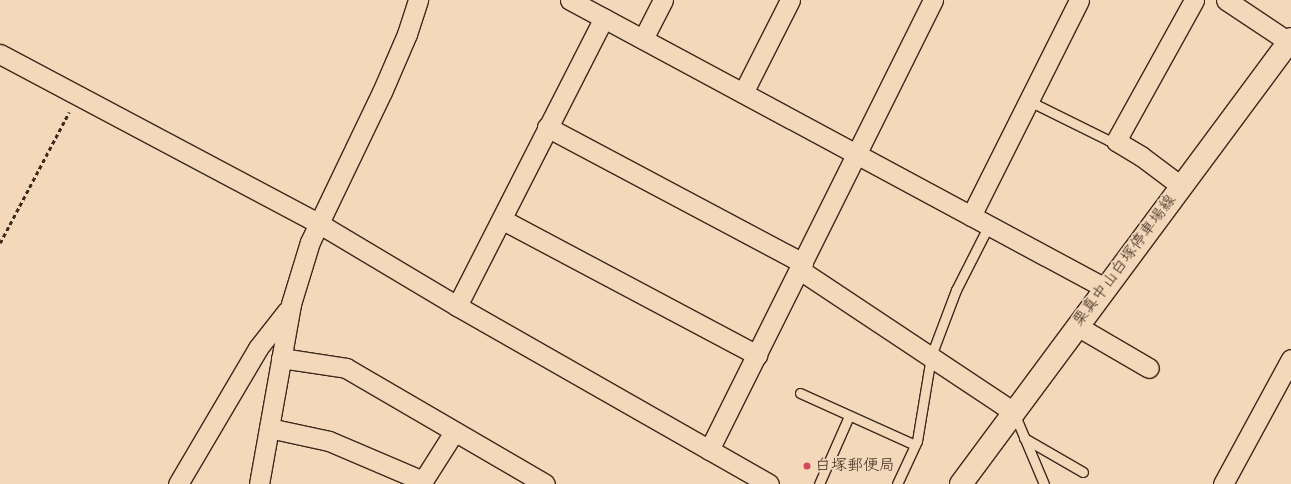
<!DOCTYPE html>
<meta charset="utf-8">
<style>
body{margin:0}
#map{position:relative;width:1291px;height:484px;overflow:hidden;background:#f3d8ba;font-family:"Indie Flower","Klee One",sans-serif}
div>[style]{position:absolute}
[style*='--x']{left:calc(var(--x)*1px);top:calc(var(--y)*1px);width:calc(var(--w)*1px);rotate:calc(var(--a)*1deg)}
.path>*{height:2.5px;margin-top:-1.25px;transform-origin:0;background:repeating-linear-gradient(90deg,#3b2a1e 0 4px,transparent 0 7px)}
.roads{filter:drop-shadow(1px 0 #3b2a1e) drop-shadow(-1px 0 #3b2a1e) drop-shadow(0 1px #3b2a1e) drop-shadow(0 -1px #3b2a1e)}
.lane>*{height:9px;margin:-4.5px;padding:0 4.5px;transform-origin:4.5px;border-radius:4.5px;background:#f3d8ba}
.street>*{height:19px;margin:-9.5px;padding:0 9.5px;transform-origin:9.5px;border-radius:9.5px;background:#f3d8ba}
.secondary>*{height:22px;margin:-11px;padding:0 11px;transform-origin:11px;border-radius:11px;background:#f3d8ba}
.dots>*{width:11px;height:11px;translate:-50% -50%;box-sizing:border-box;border:2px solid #f3d8ba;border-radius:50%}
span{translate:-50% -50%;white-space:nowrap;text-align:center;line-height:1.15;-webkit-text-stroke:3.5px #f3d8ba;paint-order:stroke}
.street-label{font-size:16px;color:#3b2a1e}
.poi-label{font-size:16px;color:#3b2a1e}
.left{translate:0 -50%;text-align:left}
</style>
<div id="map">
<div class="path">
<div style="--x:0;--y:243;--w:148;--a:-62.2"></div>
</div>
<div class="roads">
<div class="lane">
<div style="--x:1029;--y:101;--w:88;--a:26.3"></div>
<div style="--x:1108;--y:140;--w:8;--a:7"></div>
<div style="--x:800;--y:393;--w:126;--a:24.3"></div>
<div style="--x:1014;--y:413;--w:77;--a:67.1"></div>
<div style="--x:1024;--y:438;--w:68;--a:30"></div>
<div style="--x:819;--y:484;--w:74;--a:-66.2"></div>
<div style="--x:897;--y:484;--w:47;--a:-65.1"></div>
<div style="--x:917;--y:441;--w:86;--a:-80.6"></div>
<div style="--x:931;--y:356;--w:71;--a:-69.3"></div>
<div style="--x:956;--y:290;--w:73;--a:-63.1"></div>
</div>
<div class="street">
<div style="--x:570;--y:0;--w:608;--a:28.29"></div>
<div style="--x:1226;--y:0;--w:76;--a:33.7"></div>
<div style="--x:643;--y:39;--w:44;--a:-62.9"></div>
<div style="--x:0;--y:54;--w:360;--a:28"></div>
<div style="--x:318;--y:223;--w:162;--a:30.8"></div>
<div style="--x:457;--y:306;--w:359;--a:29.7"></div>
<div style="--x:743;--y:93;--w:104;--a:-63.2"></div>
<div style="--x:547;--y:127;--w:290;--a:28"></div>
<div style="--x:1181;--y:186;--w:50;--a:-143.1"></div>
<div style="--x:1141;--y:156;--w:29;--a:-149"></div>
<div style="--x:1116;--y:141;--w:161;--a:-61"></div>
<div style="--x:971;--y:216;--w:241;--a:-63.4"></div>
<div style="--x:503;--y:220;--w:288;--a:28"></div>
<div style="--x:800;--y:270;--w:257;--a:33.6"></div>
<div style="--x:457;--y:306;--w:323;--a:-63"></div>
<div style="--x:1077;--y:326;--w:83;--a:30.3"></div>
<div style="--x:281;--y:358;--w:66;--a:8.7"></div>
<div style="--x:346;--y:368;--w:230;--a:30.2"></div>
<div style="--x:269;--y:428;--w:61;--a:12.2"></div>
<div style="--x:329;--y:441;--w:102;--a:23.1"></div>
<div style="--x:709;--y:450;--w:503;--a:-63.54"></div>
<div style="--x:178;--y:484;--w:158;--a:-59.5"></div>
<div style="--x:258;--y:348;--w:47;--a:-51.9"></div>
<div style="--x:259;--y:484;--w:183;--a:-79.9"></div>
<div style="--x:291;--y:304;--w:65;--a:-73"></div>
<div style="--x:310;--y:242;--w:166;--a:-64.4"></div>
<div style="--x:382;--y:92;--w:63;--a:-66.7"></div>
<div style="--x:407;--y:34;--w:36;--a:-72"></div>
<div style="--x:421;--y:484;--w:62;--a:-57.6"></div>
<div style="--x:1223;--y:484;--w:142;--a:-61.5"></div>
</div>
<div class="secondary">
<div style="--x:961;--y:484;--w:554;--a:-53.44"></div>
</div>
</div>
<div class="dots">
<div style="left:807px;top:466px;background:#d1495b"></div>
</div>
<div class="street-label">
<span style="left:1125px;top:261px;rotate:-53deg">栗真中山白塚停車場線</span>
</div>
<div class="poi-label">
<span class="left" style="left:815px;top:466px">白塚郵便局</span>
</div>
</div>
